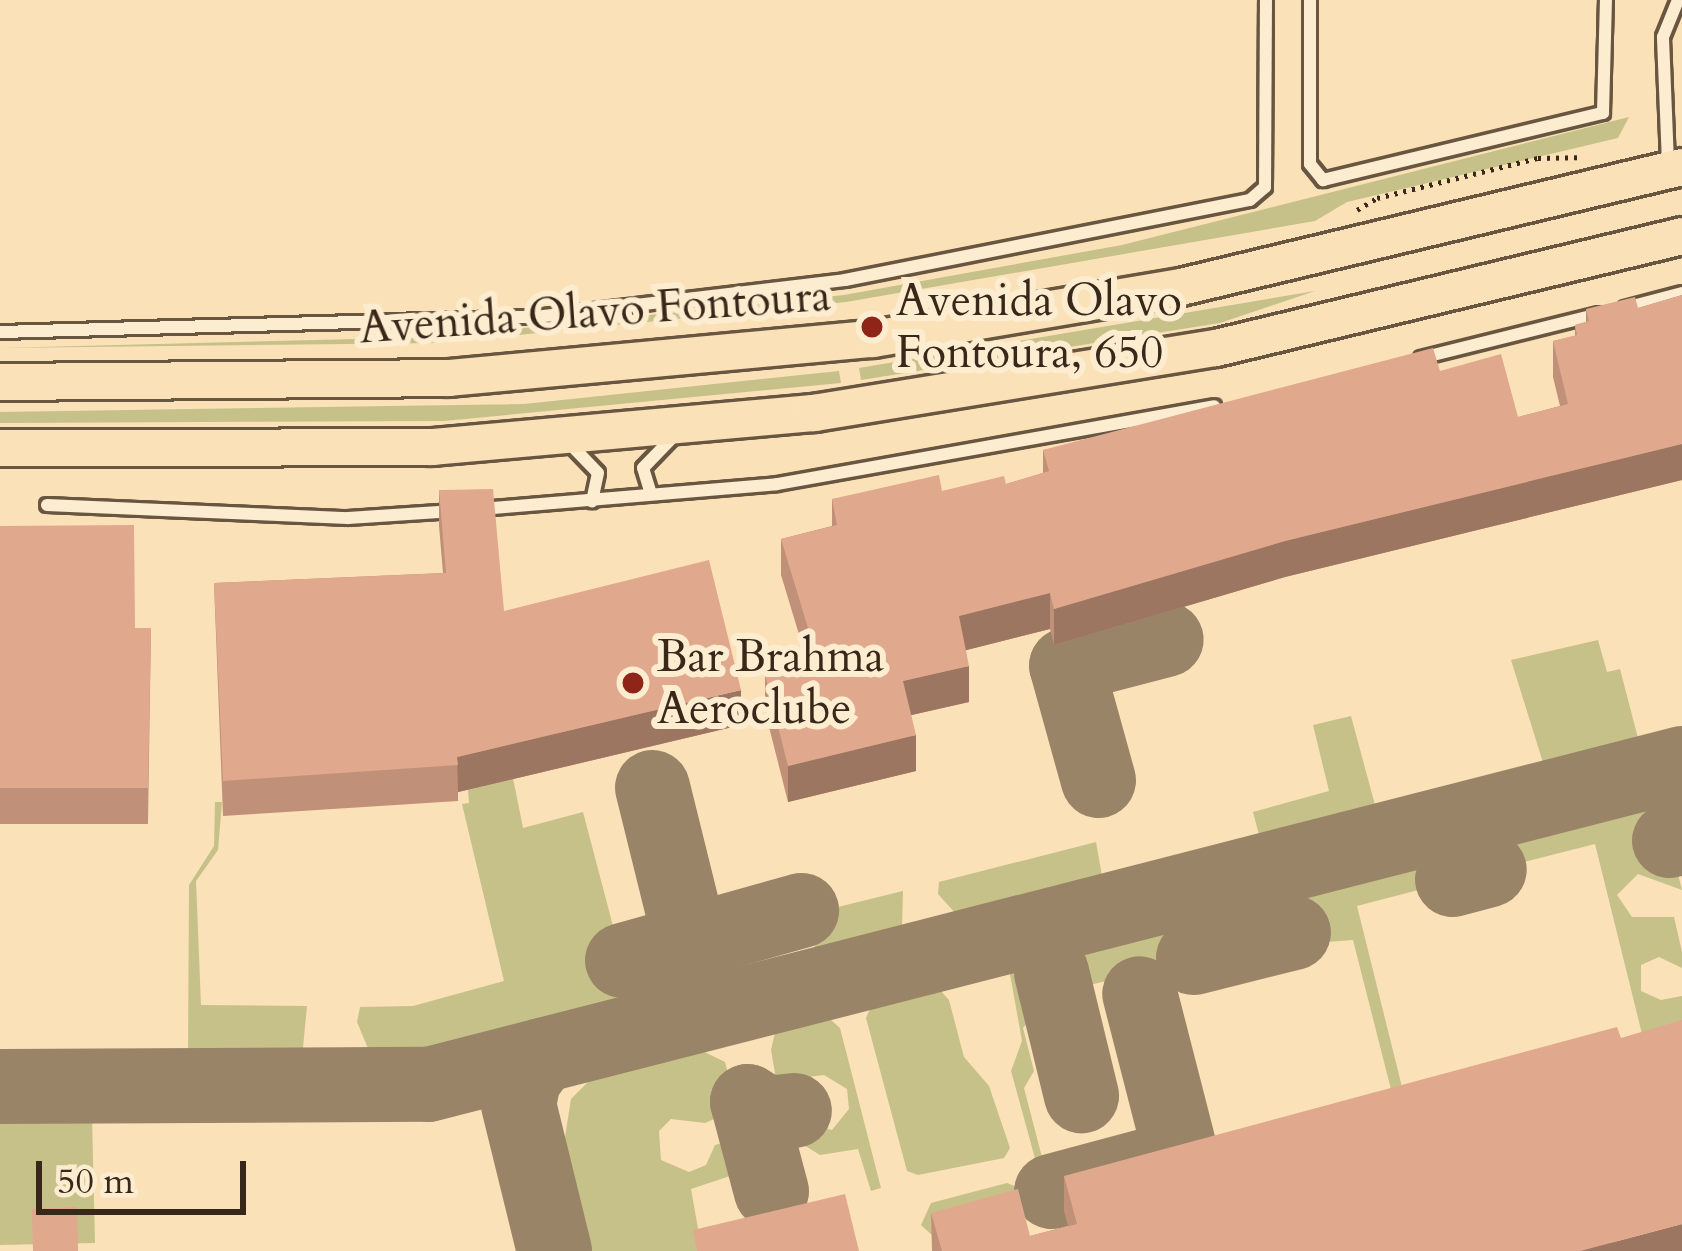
<!DOCTYPE html>
<style>
body{margin:0}
#map{position:relative;width:1682px;height:1251px;overflow:hidden;background:#fbe1b7;font-family:Cardo,serif}
div>[style]{position:absolute}
[style*='--x']{left:calc(var(--x)*1px);top:calc(var(--y)*1px);width:calc(var(--w)*1px);rotate:calc(var(--a)*1deg)}
.green>*{inset:0;background:#c6c189}
.taxiway>*{height:75px;margin:-37.5px;padding:0 37.5px;transform-origin:37.5px;border-radius:37.5px;background:#9a8468}
.path>*{height:4.5px;margin-top:-2.25px;transform-origin:0;background:repeating-linear-gradient(90deg,#382819 0 3px,transparent 0 9px)}
.roads{filter:drop-shadow(3px 0 #695640) drop-shadow(-3px 0 #695640) drop-shadow(0 3px #695640) drop-shadow(0 -3px #695640)}
.lane>*{height:12px;margin:-6px;padding:0 6px;transform-origin:6px;border-radius:6px;background:#fcecd0}
.primary>*{height:36px;margin:-18px;padding:0 18px;transform-origin:18px;border-radius:18px;background:#fbe1b7}
.wall>*{inset:0;background:#c19078}
.shaded-wall>*{inset:0;background:#9d7662}
.building>*{inset:0;background:#e0a88c}
.dots>*{width:33px;height:33px;translate:-50% -50%;box-sizing:border-box;border:6px solid #fcecd0;border-radius:50%}
span{translate:-50% -50%;white-space:nowrap;text-align:center;line-height:1.15;-webkit-text-stroke:12px #fcecd0;paint-order:stroke}
.poi-label{font-size:45px;color:#382819}
.left{translate:0 -50%;text-align:left}
.street-label{font-size:45px;color:#382819}
.scale{position:absolute;left:36px;top:1161px;width:210px;height:54px;box-sizing:border-box;border:6px solid #382819;border-top:0;padding-left:15px;font-size:36px;line-height:42px;white-space:nowrap;color:#382819;-webkit-text-stroke:9px #fcecd0;paint-order:stroke}
</style>
<div id="map">
<div class="green">
<div style="clip-path:polygon(1629px 117px,1618px 138px,1347px 202px,1315px 221px,846px 302px,439px 343px,0 348px,438px 337px,844px 295px,1122px 245px)"></div>
<div style="clip-path:polygon(1315px 291px,1220px 323px,861px 380px,859px 368px)"></div>
<div style="clip-path:polygon(839px 371px,841px 383px,444px 421px,0 423px,0 412px,524px 404px)"></div>
<div style="clip-path:polygon(1598px 640px,1607px 672px,1620px 669px,1639px 742px,1545px 769px,1511px 660px)"></div>
<div style="clip-path:polygon(1351px 716px,1375px 805px,1259px 835px,1253px 812px,1329px 791px,1313px 725px)"></div>
<div style="clip-path:polygon(513px 778px,523px 828px,583px 812px,633px 1002px,427px 1056px,372px 1058px,357px 1022px,360px 1007px,413px 1006px,504px 981px,462px 804px,469px 803px,468px 790px)"></div>
<div style="clip-path:polygon(1638px 796px,1659px 800px,1682px 890px,1638px 874px,1617px 895px,1632px 917px,1674px 917px,1682px 952px,1682px 968px,1659px 957px,1641px 965px,1641px 991px,1661px 1000px,1682px 996px,1682px 1034px,1644px 1042px,1595px 844px,1508px 866px,1490px 846px,1497px 834px)"></div>
<div style="clip-path:polygon(215px 802px,222px 802px,218px 850px,196px 881px,201px 1005px,307px 1006px,302px 1058px,188px 1058px,189px 885px,214px 846px)"></div>
<div style="clip-path:polygon(1096px 842px,1102px 876px,956px 914px,938px 894px,939px 882px)"></div>
<div style="clip-path:polygon(1430px 851px,1444px 866px,1445px 883px,1357px 906px,1408px 1111px,1397px 1113px,1353px 940px,1301px 944px,1288px 906px,1302px 885px)"></div>
<div style="clip-path:polygon(903px 891px,902px 928px,816px 951px,805px 915px)"></div>
<div style="clip-path:polygon(1169px 922px,1193px 952px,1183px 981px,1125px 996px,1119px 978px,1077px 988px,1082px 944px)"></div>
<div style="clip-path:polygon(1008px 963px,1023px 970px,1033px 992px,1032px 1018px,1023px 1028px,1034px 1071px,1024px 1088px,1056px 1211px,1050px 1213px,1011px 1071px,1022px 1041px)"></div>
<div style="clip-path:polygon(933px 982px,949px 1000px,964px 1057px,989px 1086px,1010px 1148px,1004px 1158px,918px 1175px,907px 1171px,866px 1018px,875px 998px)"></div>
<div style="clip-path:polygon(821px 1011px,840px 1028px,881px 1188px,871px 1191px,858px 1149px,820px 1155px,788px 1135px,787px 1126px,801px 1122px,832px 1130px,849px 1109px,847px 1089px,824px 1075px,808px 1077px,793px 1098px,779px 1097px,771px 1050px,776px 1028px)"></div>
<div style="clip-path:polygon(692px 1046px,725px 1062px,738px 1109px,705px 1123px,671px 1119px,659px 1131px,661px 1160px,689px 1172px,706px 1165px,715px 1145px,743px 1137px,748px 1147px,733px 1175px,691px 1189px,702px 1251px,586px 1251px,562px 1156px,571px 1099px,597px 1073px)"></div>
<div style="clip-path:polygon(0 1116px,92px 1117px,95px 1243px,0 1245px)"></div>
<div style="clip-path:polygon(1007px 1183px,1017px 1187px,1022px 1208px,933px 1236px,921px 1225px,931px 1203px)"></div>
</div>
<div class="taxiway">
<div style="--x:1098;--y:780;--w:119;--a:-105.5"></div>
<div style="--x:1066;--y:665;--w:103;--a:-14.6"></div>
<div style="--x:652;--y:787;--w:158;--a:76.1"></div>
<div style="--x:1669;--y:840;--w:13;--a:-13"></div>
<div style="--x:1452;--y:879;--w:38;--a:-15"></div>
<div style="--x:1193;--y:957;--w:103;--a:-14"></div>
<div style="--x:622;--y:960;--w:186;--a:-15.6"></div>
<div style="--x:1051;--y:972;--w:127;--a:76.3"></div>
<div style="--x:541;--y:1055;--w:30;--a:127"></div>
<div style="--x:523;--y:1079;--w:25;--a:101"></div>
<div style="--x:518;--y:1104;--w:151;--a:76.2"></div>
<div style="--x:0;--y:1086;--w:428;--a:-0.3"></div>
<div style="--x:428;--y:1084;--w:1294;--a:-14.36"></div>
<div style="--x:771;--y:1191;--w:93;--a:-104.9"></div>
<div style="--x:747;--y:1101;--w:22;--a:32"></div>
<div style="--x:766;--y:1113;--w:28;--a:-6"></div>
<div style="--x:1051;--y:1191;--w:135;--a:-15.1"></div>
<div style="--x:1181;--y:1156;--w:168;--a:-104.4"></div>
</div>
<div class="path">
<div style="--x:1357;--y:210;--w:23;--a:-31"></div>
<div style="--x:1377;--y:198;--w:166;--a:-14"></div>
<div style="--x:1538;--y:158;--w:39;--a:-1"></div>
</div>
<div class="roads">
<div class="lane">
<div style="--x:1310;--y:0;--w:164;--a:90"></div>
<div style="--x:1310;--y:164;--w:21;--a:51"></div>
<div style="--x:1323;--y:180;--w:288;--a:-13.5"></div>
<div style="--x:1603;--y:113;--w:113;--a:-88.5"></div>
<div style="--x:1668;--y:163;--w:126;--a:-92.3"></div>
<div style="--x:1663;--y:37;--w:40;--a:-68"></div>
<div style="--x:1625;--y:308;--w:59;--a:-14.7"></div>
<div style="--x:0;--y:332;--w:535;--a:-1.61"></div>
<div style="--x:535;--y:317;--w:312;--a:-6.8"></div>
<div style="--x:845;--y:280;--w:413;--a:-11.2"></div>
<div style="--x:1250;--y:200;--w:20;--a:-41"></div>
<div style="--x:1265;--y:187;--w:187;--a:-89.7"></div>
<div style="--x:1421;--y:358;--w:183;--a:-13.9"></div>
<div style="--x:572;--y:446;--w:37;--a:46"></div>
<div style="--x:598;--y:473;--w:29;--a:102"></div>
<div style="--x:651;--y:494;--w:27;--a:-107"></div>
<div style="--x:643;--y:468;--w:43;--a:-45.9"></div>
<div style="--x:47;--y:505;--w:301;--a:2.5"></div>
<div style="--x:348;--y:518;--w:106;--a:-3.8"></div>
<div style="--x:481;--y:509;--w:297;--a:-4.8"></div>
<div style="--x:777;--y:484;--w:444;--a:-10.1"></div>
</div>
<div class="primary">
<div style="--x:0;--y:382;--w:449;--a:-0.5"></div>
<div style="--x:449;--y:378;--w:426;--a:-5.3"></div>
<div style="--x:873;--y:339;--w:312;--a:-9.6"></div>
<div style="--x:1181;--y:287;--w:515;--a:-13.47"></div>
<div style="--x:0;--y:448;--w:432;--a:-0.1"></div>
<div style="--x:432;--y:447;--w:384;--a:-5.1"></div>
<div style="--x:814;--y:413;--w:407;--a:-9.2"></div>
<div style="--x:1216;--y:348;--w:479;--a:-13.5"></div>
</div>
</div>
<div class="wall">
<div style="clip-path:polygon(1682px 295px,1682px 480px,1285px 577px,1054px 645px,1050px 629px,966px 650px,969px 702px,911px 715px,916px 771px,788px 802px,765px 711px,765px 675px,808px 664px,781px 575px,781px 539px,832px 526px,832px 499px,942px 491px,1006px 484px,1043px 473px,1043px 450px,1440px 371px,1518px 417px,1560px 406px,1553px 377px,1553px 341px,1575px 336px,1575px 325px,1586px 322px,1586px 309px,1638px 308px)"></div>
<div style="clip-path:polygon(439px 490px,504px 611px,741px 725px,458px 792px,458px 801px,223px 816px,214px 583px,443px 573px,439px 526px)"></div>
<div style="clip-path:polygon(0 526px,135px 628px,151px 628px,148px 824px,0 824px)"></div>
<div style="clip-path:polygon(1064px 1176px,1682px 1251px,932px 1251px,931px 1213px,1030px 1236px,1068px 1226px,1064px 1211px)"></div>
</div>
<div class="shaded-wall">
<div style="clip-path:polygon(1682px 444px,1682px 480px,1285px 577px,1054px 645px,1054px 609px,1285px 541px)"></div>
<div style="clip-path:polygon(1050px 593px,1050px 629px,959px 652px,959px 616px)"></div>
<div style="clip-path:polygon(969px 666px,969px 702px,903px 717px,903px 681px)"></div>
<div style="clip-path:polygon(741px 690px,741px 725px,458px 792px,457px 757px)"></div>
<div style="clip-path:polygon(916px 735px,916px 771px,788px 802px,788px 766px)"></div>
<div style="clip-path:polygon(1682px 1224px,1682px 1251px,1580px 1251px)"></div>
</div>
<div class="building">
<div style="clip-path:polygon(1682px 295px,1682px 444px,1285px 541px,1054px 609px,1050px 593px,959px 616px,969px 666px,903px 681px,916px 735px,788px 766px,765px 675px,818px 661px,781px 539px,837px 525px,832px 499px,939px 475px,942px 491px,1004px 476px,1006px 484px,1049px 471px,1043px 450px,1433px 348px,1440px 371px,1501px 354px,1518px 417px,1568px 404px,1553px 341px,1577px 335px,1575px 325px,1589px 321px,1586px 309px,1635px 297px,1638px 308px)"></div>
<div style="clip-path:polygon(493px 489px,504px 611px,709px 560px,741px 690px,457px 757px,458px 765px,223px 781px,214px 583px,446px 573px,439px 490px)"></div>
<div style="clip-path:polygon(134px 525px,135px 628px,151px 628px,148px 788px,0 788px,0 526px)"></div>
<div style="clip-path:polygon(1682px 1020px,1682px 1224px,1580px 1251px,942px 1251px,931px 1213px,1018px 1189px,1030px 1236px,1077px 1224px,1064px 1176px,1617px 1027px,1621px 1038px)"></div>
<div style="clip-path:polygon(845px 1194px,859px 1251px,697px 1251px,693px 1230px)"></div>
<div style="clip-path:polygon(77px 1207px,78px 1251px,33px 1251px,32px 1209px)"></div>
</div>
<div class="dots">
<div style="left:872px;top:327px;background:#8f2418"></div>
<div style="left:633px;top:683px;background:#8f2418"></div>
</div>
<div class="poi-label">
<span class="left" style="left:896px;top:327px">Avenida Olavo<br>Fontoura, 650</span>
<span class="left" style="left:657px;top:683px">Bar Brahma<br>Aeroclube</span>
</div>
<div class="street-label">
<span style="left:595px;top:312px;rotate:-4deg">Avenida Olavo Fontoura</span>
</div>
<div class="scale">50 m</div>
</div>
